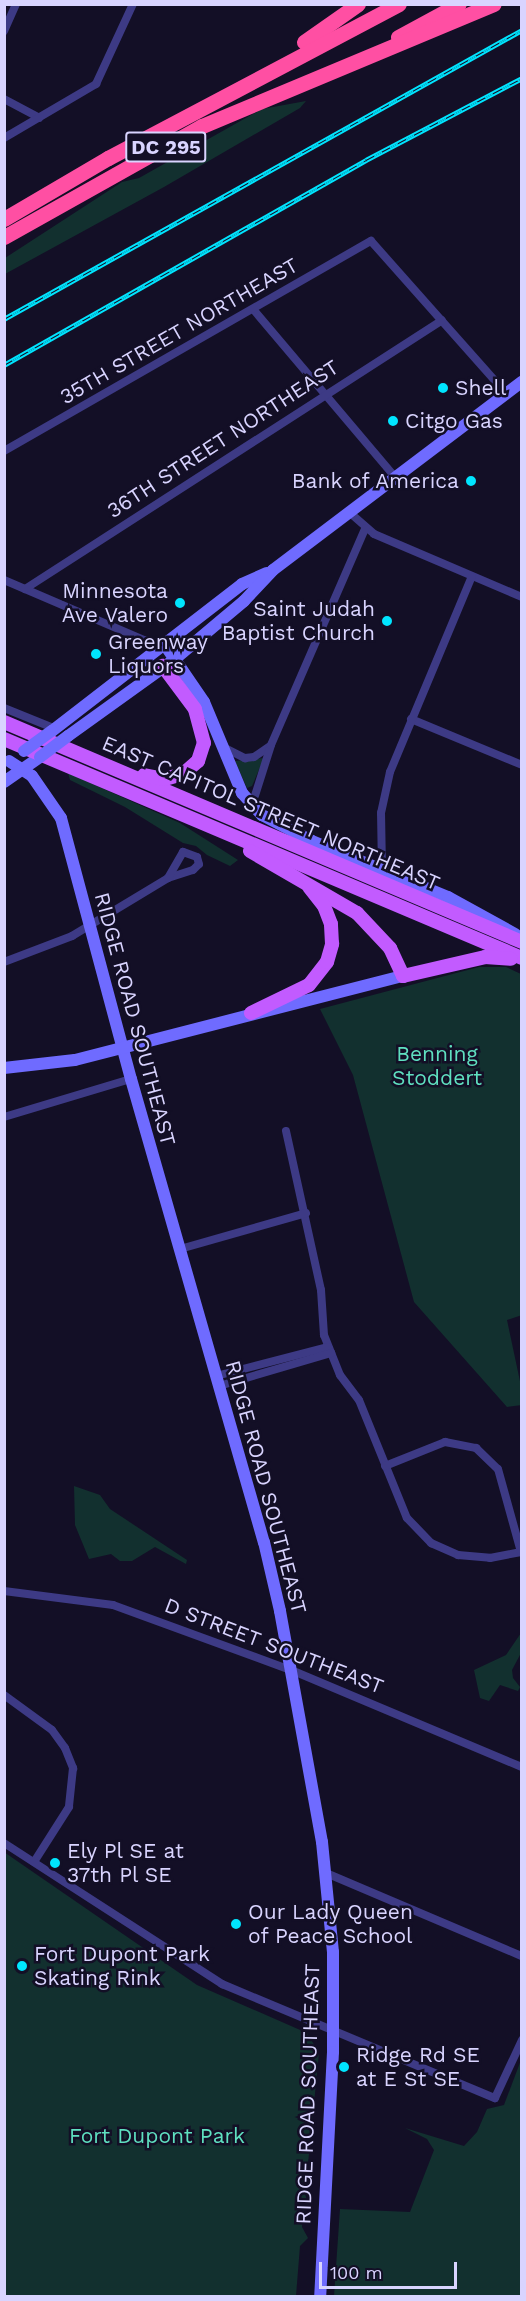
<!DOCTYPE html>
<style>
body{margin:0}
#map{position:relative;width:526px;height:2301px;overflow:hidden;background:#130f26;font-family:"Work Sans",sans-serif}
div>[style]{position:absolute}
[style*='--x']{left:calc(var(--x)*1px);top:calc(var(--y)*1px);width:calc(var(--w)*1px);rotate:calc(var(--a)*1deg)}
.green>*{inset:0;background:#12302f}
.minor>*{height:8px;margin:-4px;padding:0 4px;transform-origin:4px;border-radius:4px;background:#3d3a85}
.secondary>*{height:12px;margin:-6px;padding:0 6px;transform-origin:6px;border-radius:6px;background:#6f6bff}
.primary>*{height:14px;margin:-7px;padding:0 7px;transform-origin:7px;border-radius:7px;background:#c25bff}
.motorway>*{height:15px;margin:-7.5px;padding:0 7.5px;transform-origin:7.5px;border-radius:7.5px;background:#ff4fa3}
.rail>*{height:5px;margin-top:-2.5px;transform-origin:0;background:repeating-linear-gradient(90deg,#130f26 0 9px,#00e5ff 0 18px);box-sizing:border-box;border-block:2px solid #00e5ff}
.secondary-bridge>*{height:12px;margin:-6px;padding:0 6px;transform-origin:6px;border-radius:6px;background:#6f6bff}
.dots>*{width:16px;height:16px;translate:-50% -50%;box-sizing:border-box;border:3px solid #130f26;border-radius:50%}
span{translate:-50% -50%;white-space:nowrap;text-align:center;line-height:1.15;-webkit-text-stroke:5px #130f26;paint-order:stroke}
.shield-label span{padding:2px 4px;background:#130f26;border:2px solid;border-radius:4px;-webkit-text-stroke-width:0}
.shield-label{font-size:20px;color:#d9d4ff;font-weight:700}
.street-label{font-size:21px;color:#d9d4ff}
.poi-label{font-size:21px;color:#d9d4ff}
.left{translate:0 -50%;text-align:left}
.right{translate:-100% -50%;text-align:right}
.park-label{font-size:21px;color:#5fe0c0}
.frame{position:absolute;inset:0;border:6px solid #d9d4ff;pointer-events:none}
.scale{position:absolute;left:319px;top:2262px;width:138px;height:27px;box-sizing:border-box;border:3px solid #d9d4ff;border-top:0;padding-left:8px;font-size:18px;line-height:21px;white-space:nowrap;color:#d9d4ff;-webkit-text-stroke:4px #130f26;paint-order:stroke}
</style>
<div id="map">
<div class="green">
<div style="clip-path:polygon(306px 101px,300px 108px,164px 187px,5px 274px,5px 258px,122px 182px,139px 178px,262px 109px)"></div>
<div style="clip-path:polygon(264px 758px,252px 786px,247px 788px,235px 761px)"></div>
<div style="clip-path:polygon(68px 773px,180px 823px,238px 860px,230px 866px,207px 855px,196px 846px,183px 843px,125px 807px,70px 780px)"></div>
<div style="clip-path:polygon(479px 967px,506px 967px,521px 974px,522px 1315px,507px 1320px,521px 1386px,522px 1405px,507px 1407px,414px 1302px,353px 1075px,320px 1009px)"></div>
<div style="clip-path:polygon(74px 1486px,100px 1495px,110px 1509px,187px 1560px,186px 1564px,155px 1547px,132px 1561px,120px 1561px,111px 1554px,89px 1559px,75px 1525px)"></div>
<div style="clip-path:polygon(521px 1633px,521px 1653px,512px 1670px,513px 1678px,520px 1687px,518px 1691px,500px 1685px,489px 1701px,480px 1698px,474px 1670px,506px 1655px)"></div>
<div style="clip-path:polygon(4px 1852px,197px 1985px,307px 2033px,319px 2053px,305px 2194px,309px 2206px,303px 2213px,302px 2227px,308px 2238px,300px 2246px,296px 2296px,5px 2296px)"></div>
<div style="clip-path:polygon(521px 2060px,521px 2296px,334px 2296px,340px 2209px,410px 2212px,434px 2150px,427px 2139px,405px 2128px,464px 2146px,477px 2132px,487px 2109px,504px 2105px)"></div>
</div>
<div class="minor">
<div style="--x:4;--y:31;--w:30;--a:-66"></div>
<div style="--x:4;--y:99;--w:40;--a:28"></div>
<div style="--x:4;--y:138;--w:107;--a:-30.4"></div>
<div style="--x:96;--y:84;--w:88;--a:-65.2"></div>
<div style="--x:253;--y:309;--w:220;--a:49.8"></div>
<div style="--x:4;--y:451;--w:423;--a:-29.8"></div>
<div style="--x:371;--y:241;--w:203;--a:48.4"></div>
<div style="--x:349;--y:512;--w:33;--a:41"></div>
<div style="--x:374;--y:534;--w:161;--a:23.1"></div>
<div style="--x:4;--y:580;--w:152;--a:23.2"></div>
<div style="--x:144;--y:640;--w:22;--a:13"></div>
<div style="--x:25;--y:589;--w:496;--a:-32.8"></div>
<div style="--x:4;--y:708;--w:56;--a:22"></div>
<div style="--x:411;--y:719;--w:120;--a:22.5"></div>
<div style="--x:223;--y:747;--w:25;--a:27"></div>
<div style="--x:245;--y:758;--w:9;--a:-6"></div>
<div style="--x:254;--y:757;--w:18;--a:-34"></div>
<div style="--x:252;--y:805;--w:63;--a:-72.4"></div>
<div style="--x:271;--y:745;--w:236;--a:-66.5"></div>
<div style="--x:382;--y:869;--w:56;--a:-91"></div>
<div style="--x:381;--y:813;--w:42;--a:-77.6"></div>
<div style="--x:390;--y:772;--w:212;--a:-67.3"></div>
<div style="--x:4;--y:962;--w:73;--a:-20.9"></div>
<div style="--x:72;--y:936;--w:112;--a:-31.1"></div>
<div style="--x:168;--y:878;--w:26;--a:-18"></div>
<div style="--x:193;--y:870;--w:8;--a:-45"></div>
<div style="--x:199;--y:864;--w:7;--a:-106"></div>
<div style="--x:197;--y:857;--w:15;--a:-160"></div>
<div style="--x:183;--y:852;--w:30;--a:120"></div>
<div style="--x:4;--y:1117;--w:133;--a:-16.7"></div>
<div style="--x:286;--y:1131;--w:163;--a:77.6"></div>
<div style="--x:321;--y:1290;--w:45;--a:86.2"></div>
<div style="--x:324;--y:1335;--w:43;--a:68.2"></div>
<div style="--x:340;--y:1375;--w:31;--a:53"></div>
<div style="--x:359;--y:1400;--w:127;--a:67.9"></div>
<div style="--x:407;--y:1518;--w:35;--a:46"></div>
<div style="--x:431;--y:1543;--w:30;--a:24"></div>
<div style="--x:458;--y:1555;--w:32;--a:5"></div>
<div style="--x:490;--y:1558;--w:33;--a:-11"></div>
<div style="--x:180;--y:1249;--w:131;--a:-15.9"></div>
<div style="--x:216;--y:1376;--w:116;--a:-14.5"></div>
<div style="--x:219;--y:1386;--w:117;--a:-16.4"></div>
<div style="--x:385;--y:1466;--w:65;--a:-21.8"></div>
<div style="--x:445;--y:1442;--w:32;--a:11"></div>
<div style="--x:476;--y:1448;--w:30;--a:44"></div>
<div style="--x:498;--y:1469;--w:86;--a:74.5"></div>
<div style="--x:4;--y:1591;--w:110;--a:7.3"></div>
<div style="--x:113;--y:1605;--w:189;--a:20.1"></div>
<div style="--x:291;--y:1670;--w:251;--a:22.8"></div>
<div style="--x:4;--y:1695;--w:59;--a:36.1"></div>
<div style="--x:52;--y:1730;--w:22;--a:54"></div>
<div style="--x:65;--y:1748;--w:22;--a:68"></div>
<div style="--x:73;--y:1768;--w:39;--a:96"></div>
<div style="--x:69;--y:1807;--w:65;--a:122.5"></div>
<div style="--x:4;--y:1843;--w:260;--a:32.9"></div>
<div style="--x:222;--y:1984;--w:296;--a:22.7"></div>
<div style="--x:495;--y:2098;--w:64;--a:-65"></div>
<div style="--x:326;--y:1873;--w:213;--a:23"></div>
</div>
<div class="secondary">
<div style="--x:165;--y:645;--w:69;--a:55.6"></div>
<div style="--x:204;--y:702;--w:99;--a:67.3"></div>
<div style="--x:242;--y:793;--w:30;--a:48"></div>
<div style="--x:262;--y:815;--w:56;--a:27.5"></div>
<div style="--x:312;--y:841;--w:147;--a:22.4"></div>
<div style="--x:448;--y:897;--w:77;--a:28.9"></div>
<div style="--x:52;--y:731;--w:240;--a:-37.7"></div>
<div style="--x:242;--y:584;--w:27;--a:-24"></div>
<div style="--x:68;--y:736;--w:132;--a:-35.7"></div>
<div style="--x:175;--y:659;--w:90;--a:-40"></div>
<div style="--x:244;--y:601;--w:42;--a:-46.9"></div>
<div style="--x:273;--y:570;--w:312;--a:-37.1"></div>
<div style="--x:9;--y:761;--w:27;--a:33"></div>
<div style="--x:32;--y:776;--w:51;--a:55.4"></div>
<div style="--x:61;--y:818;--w:270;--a:75"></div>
<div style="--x:131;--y:1079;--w:482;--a:74"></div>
<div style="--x:264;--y:1542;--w:71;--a:76.9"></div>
<div style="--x:280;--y:1611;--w:235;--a:79.7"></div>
<div style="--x:322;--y:1842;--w:111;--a:84.3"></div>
<div style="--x:333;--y:1952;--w:100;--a:90"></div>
<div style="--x:333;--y:2052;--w:244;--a:93"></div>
<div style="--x:4;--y:782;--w:44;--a:-34.8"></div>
<div style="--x:4;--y:1068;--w:71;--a:-6.4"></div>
<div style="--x:75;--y:1060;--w:339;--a:-14.4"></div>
</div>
<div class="primary">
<div style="--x:4;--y:722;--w:563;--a:23.01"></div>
<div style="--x:4;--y:739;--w:562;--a:22.92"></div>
<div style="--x:144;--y:775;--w:21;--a:11"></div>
<div style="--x:165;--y:779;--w:19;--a:-16"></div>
<div style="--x:183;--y:774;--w:20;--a:-41"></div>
<div style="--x:198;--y:761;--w:19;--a:-72"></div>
<div style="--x:204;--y:743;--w:35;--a:-105"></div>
<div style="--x:195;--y:709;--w:54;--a:-126.7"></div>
<div style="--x:250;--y:851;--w:124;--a:30.1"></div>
<div style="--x:357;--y:913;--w:48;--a:46.7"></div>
<div style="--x:390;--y:948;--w:31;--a:65"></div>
<div style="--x:403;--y:976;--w:84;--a:-13"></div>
<div style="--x:485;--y:957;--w:26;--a:4"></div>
<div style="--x:251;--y:1013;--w:64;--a:-25.8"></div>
<div style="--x:309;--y:985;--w:29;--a:-52"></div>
<div style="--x:327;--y:962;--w:19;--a:-74"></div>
<div style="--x:332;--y:944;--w:20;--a:-93"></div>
<div style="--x:331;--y:924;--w:19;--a:-111"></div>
<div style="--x:324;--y:906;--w:24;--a:-128"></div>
</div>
<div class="motorway">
<div style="--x:398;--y:37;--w:69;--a:-28.4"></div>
<div style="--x:304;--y:42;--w:66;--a:-35.1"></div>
<div style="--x:4;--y:219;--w:121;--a:-30.4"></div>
<div style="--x:108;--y:158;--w:329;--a:-27.9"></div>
<div style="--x:4;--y:237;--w:227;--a:-29.3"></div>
<div style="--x:202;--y:126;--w:316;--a:-22.7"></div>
</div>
<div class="rail">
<div style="--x:4;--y:319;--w:593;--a:-29.16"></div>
<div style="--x:4;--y:365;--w:416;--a:-29.5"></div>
<div style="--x:366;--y:160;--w:176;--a:-27.7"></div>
</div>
<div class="secondary-bridge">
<div style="--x:24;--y:751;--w:34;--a:-36"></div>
<div style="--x:40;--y:757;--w:35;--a:-37"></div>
</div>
<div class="dots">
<div style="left:443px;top:388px;background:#00e5ff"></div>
<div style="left:393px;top:421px;background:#00e5ff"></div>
<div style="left:471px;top:481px;background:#00e5ff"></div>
<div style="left:180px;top:603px;background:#00e5ff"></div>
<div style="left:387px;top:621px;background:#00e5ff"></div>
<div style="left:96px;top:654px;background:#00e5ff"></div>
<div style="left:55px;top:1863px;background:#00e5ff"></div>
<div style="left:236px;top:1924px;background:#00e5ff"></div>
<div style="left:22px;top:1966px;background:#00e5ff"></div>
<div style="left:344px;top:2067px;background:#00e5ff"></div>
</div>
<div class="shield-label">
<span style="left:166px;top:147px">DC 295</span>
</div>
<div class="street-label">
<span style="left:179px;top:331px;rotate:-30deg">35TH STREET NORTHEAST</span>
<span style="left:223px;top:439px;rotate:-33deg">36TH STREET NORTHEAST</span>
<span style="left:271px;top:813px;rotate:23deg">EAST CAPITOL STREET NORTHEAST</span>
<span style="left:135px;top:1019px;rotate:75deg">RIDGE ROAD SOUTHEAST</span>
<span style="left:266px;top:1487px;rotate:75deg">RIDGE ROAD SOUTHEAST</span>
<span style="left:274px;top:1646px;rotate:21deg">D STREET SOUTHEAST</span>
<span style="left:308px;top:2094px;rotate:-88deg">RIDGE ROAD SOUTHEAST</span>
</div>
<div class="poi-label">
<span class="left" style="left:455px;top:388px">Shell</span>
<span class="left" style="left:405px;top:421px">Citgo Gas</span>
<span class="right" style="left:459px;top:481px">Bank of America</span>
<span class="right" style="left:168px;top:603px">Minnesota<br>Ave Valero</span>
<span class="right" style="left:375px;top:621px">Saint Judah<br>Baptist Church</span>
<span class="left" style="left:108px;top:654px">Greenway<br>Liquors</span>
<span class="left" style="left:67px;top:1863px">Ely Pl SE at<br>37th Pl SE</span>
<span class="left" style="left:248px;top:1924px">Our Lady Queen<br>of Peace School</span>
<span class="left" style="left:34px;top:1966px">Fort Dupont Park<br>Skating Rink</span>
<span class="left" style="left:356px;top:2067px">Ridge Rd SE<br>at E St SE</span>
</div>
<div class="park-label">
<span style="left:437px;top:1066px">Benning<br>Stoddert</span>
<span style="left:157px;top:2136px">Fort Dupont Park</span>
</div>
<div class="frame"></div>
<div class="scale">100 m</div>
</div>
